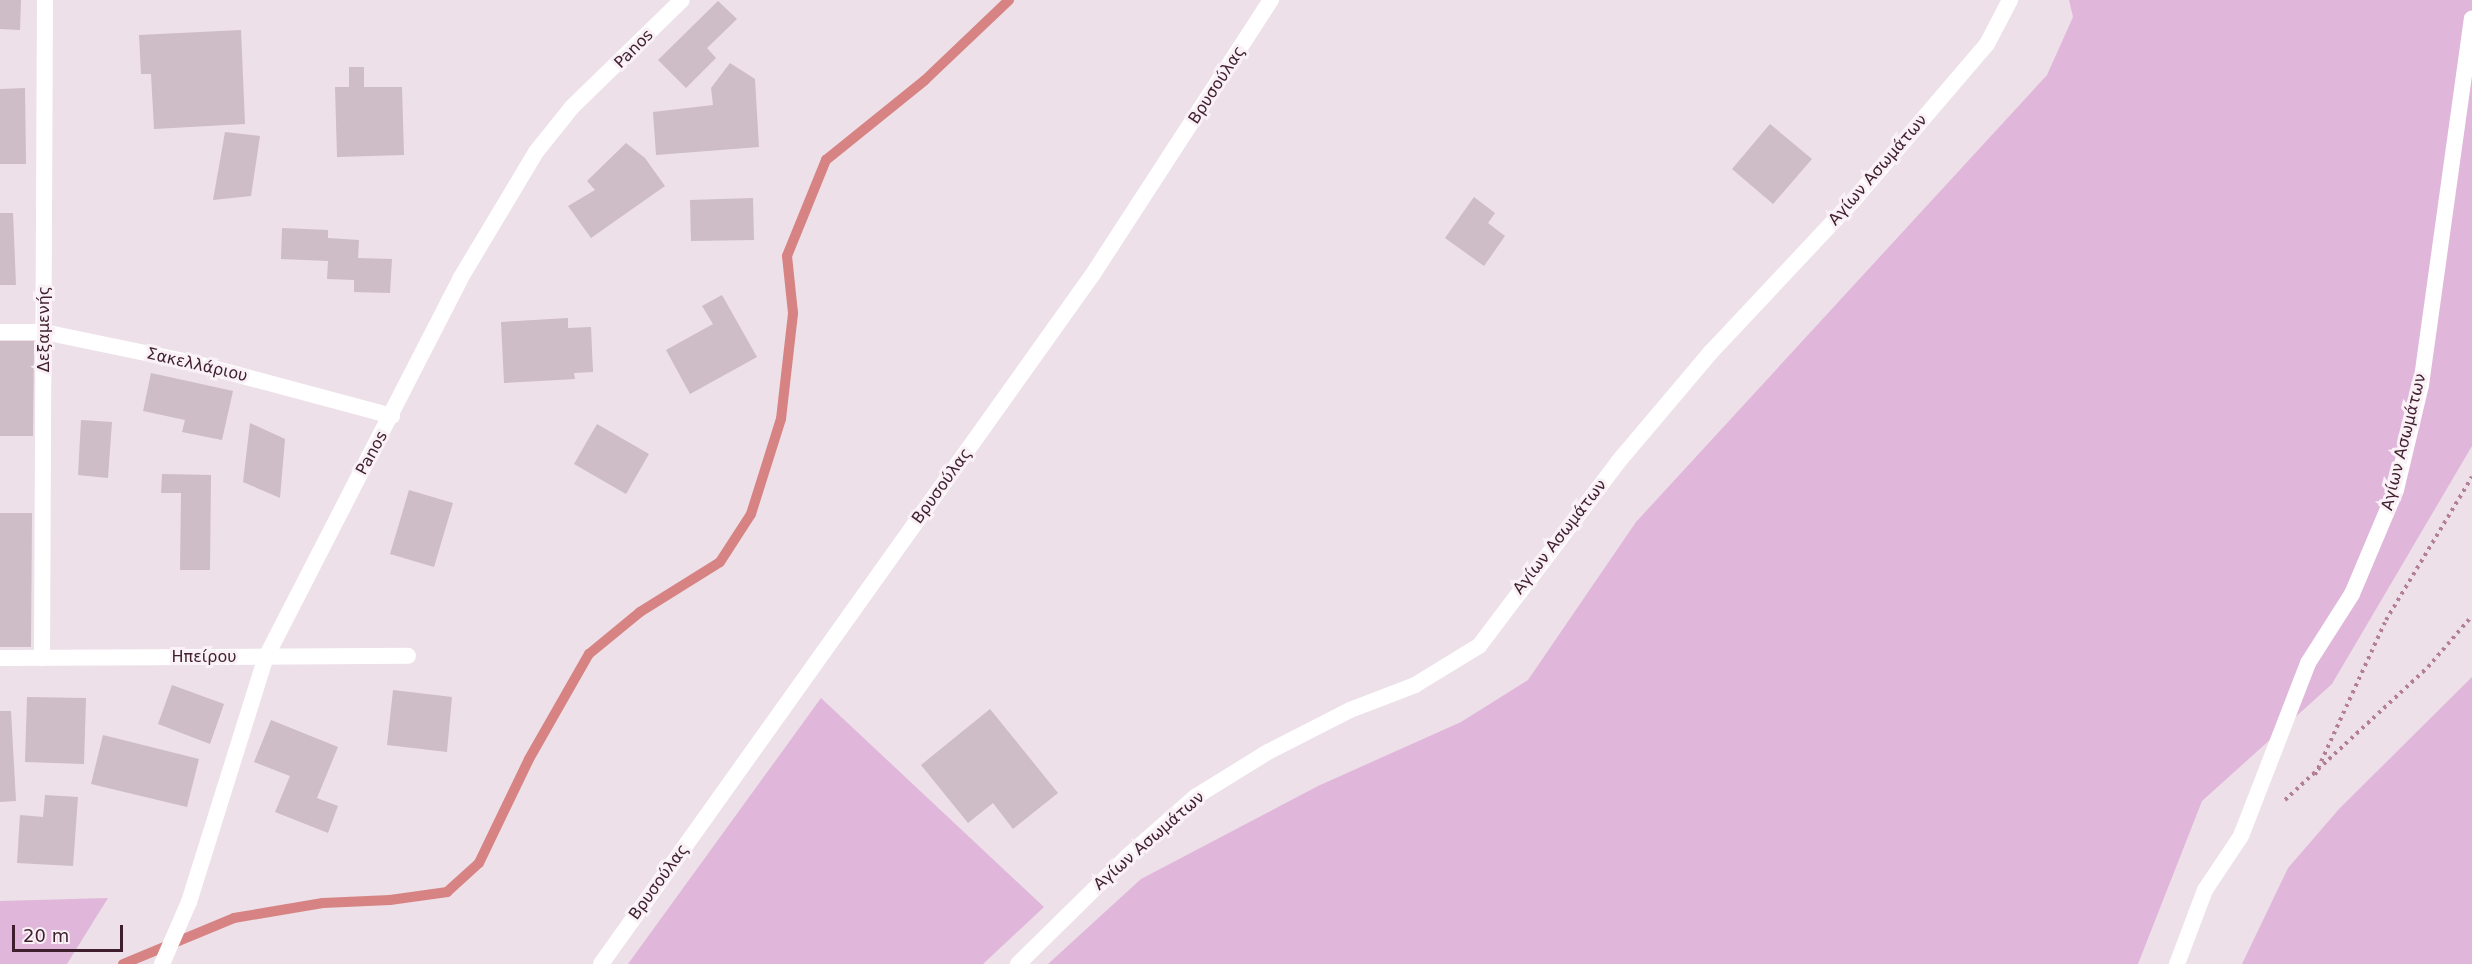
<!DOCTYPE html>
<meta charset="utf-8">
<style>
body{margin:0}
#map{position:relative;width:2472px;height:964px;overflow:hidden;background:#ede0e8;font-family:"DejaVu Sans",sans-serif}
div>[style]{position:absolute}
[style*='--x']{left:calc(var(--x)*1px);top:calc(var(--y)*1px);width:calc(var(--w)*1px);rotate:calc(var(--a)*1deg)}
.green>*{inset:0;background:#e0b7db}
.stream>*{height:10px;margin:-5px;padding:0 5px;transform-origin:5px;border-radius:5px;background:#d78383}
.building>*{inset:0;background:#cebcc6}
.path>*{height:4px;margin-top:-2px;transform-origin:0;background:repeating-linear-gradient(90deg,#b37e97 0 3px,transparent 0 7.5px)}
.minor>*{height:16px;margin:-8px;padding:0 8px;transform-origin:8px;border-radius:8px;background:#fff}
span{translate:-50% -50%;white-space:nowrap;text-align:center;line-height:1.15;-webkit-text-stroke:6px #f9f1f6;paint-order:stroke}
.street-label{font-size:16px;color:#3f1f2d}
.scale{position:absolute;left:12px;top:925px;width:111px;height:27px;box-sizing:border-box;border:3px solid #3f1f2d;border-top:0;padding-left:8px;font-size:18px;line-height:21px;white-space:nowrap;color:#3f1f2d;-webkit-text-stroke:4px #f9f1f6;paint-order:stroke}
</style>
<div id="map">
<div class="green">
<div style="clip-path:polygon(2069px 0,2472px 0,2472px 446px,2332px 684px,2202px 801px,2138px 964px,1048px 964px,1141px 879px,1318px 786px,1461px 722px,1528px 680px,1636px 522px,2047px 75px,2073px 17px)"></div>
<div style="clip-path:polygon(2472px 677px,2472px 964px,2242px 964px,2288px 868px,2339px 809px)"></div>
<div style="clip-path:polygon(821px 698px,1044px 907px,983px 964px,628px 964px)"></div>
<div style="clip-path:polygon(108px 898px,67px 964px,0 964px,0 901px)"></div>
</div>
<div class="stream">
<div style="--x:123;--y:964;--w:120;--a:-22.5"></div>
<div style="--x:234;--y:918;--w:90;--a:-9.6"></div>
<div style="--x:323;--y:903;--w:67;--a:-2.6"></div>
<div style="--x:390;--y:900;--w:58;--a:-8"></div>
<div style="--x:447;--y:892;--w:43;--a:-42.2"></div>
<div style="--x:479;--y:863;--w:115;--a:-64.3"></div>
<div style="--x:529;--y:759;--w:121;--a:-60.3"></div>
<div style="--x:589;--y:654;--w:66;--a:-39.5"></div>
<div style="--x:640;--y:612;--w:94;--a:-32"></div>
<div style="--x:720;--y:562;--w:57;--a:-57.1"></div>
<div style="--x:751;--y:514;--w:100;--a:-72.5"></div>
<div style="--x:781;--y:419;--w:107;--a:-83.5"></div>
<div style="--x:793;--y:313;--w:57;--a:-96"></div>
<div style="--x:787;--y:256;--w:104;--a:-67.9"></div>
<div style="--x:826;--y:160;--w:127;--a:-38.9"></div>
<div style="--x:925;--y:80;--w:116;--a:-43.6"></div>
</div>
<div class="building">
<div style="clip-path:polygon(0 0,21px 0,20px 30px,0 29px)"></div>
<div style="clip-path:polygon(718px 1px,737px 19px,707px 48px,716px 58px,686px 88px,658px 60px)"></div>
<div style="clip-path:polygon(241px 30px,245px 124px,154px 129px,151px 74px,141px 74px,139px 35px)"></div>
<div style="clip-path:polygon(730px 63px,755px 79px,759px 147px,656px 155px,653px 112px,713px 105px,711px 88px)"></div>
<div style="clip-path:polygon(349px 67px,364px 67px,364px 87px,402px 87px,404px 155px,337px 157px,335px 87px,349px 87px)"></div>
<div style="clip-path:polygon(25px 88px,26px 164px,0 164px,0 89px)"></div>
<div style="clip-path:polygon(1770px 124px,1812px 159px,1773px 204px,1732px 169px)"></div>
<div style="clip-path:polygon(225px 132px,260px 136px,251px 196px,213px 200px)"></div>
<div style="clip-path:polygon(626px 143px,645px 158px,665px 186px,591px 238px,568px 206px,595px 190px,587px 181px)"></div>
<div style="clip-path:polygon(1474px 197px,1495px 213px,1488px 223px,1505px 236px,1484px 266px,1445px 238px)"></div>
<div style="clip-path:polygon(753px 198px,754px 240px,691px 241px,690px 200px)"></div>
<div style="clip-path:polygon(0 213px,13px 213px,16px 285px,0 285px)"></div>
<div style="clip-path:polygon(282px 228px,328px 230px,328px 238px,359px 240px,358px 258px,392px 259px,390px 293px,354px 292px,354px 280px,327px 279px,328px 261px,281px 259px)"></div>
<div style="clip-path:polygon(722px 295px,757px 357px,690px 394px,666px 350px,713px 324px,702px 306px)"></div>
<div style="clip-path:polygon(568px 318px,568px 328px,591px 327px,593px 372px,574px 373px,575px 379px,504px 383px,501px 322px)"></div>
<div style="clip-path:polygon(0 341px,34px 341px,33px 436px,0 436px)"></div>
<div style="clip-path:polygon(151px 373px,233px 391px,222px 440px,182px 432px,185px 420px,143px 411px)"></div>
<div style="clip-path:polygon(81px 420px,112px 422px,108px 478px,78px 475px)"></div>
<div style="clip-path:polygon(250px 423px,285px 439px,280px 498px,243px 482px)"></div>
<div style="clip-path:polygon(597px 424px,649px 454px,626px 494px,574px 464px)"></div>
<div style="clip-path:polygon(162px 474px,211px 475px,210px 570px,180px 570px,181px 493px,161px 493px)"></div>
<div style="clip-path:polygon(409px 490px,453px 503px,434px 567px,390px 554px)"></div>
<div style="clip-path:polygon(0 513px,32px 513px,31px 647px,0 647px)"></div>
<div style="clip-path:polygon(172px 685px,224px 704px,210px 744px,158px 724px)"></div>
<div style="clip-path:polygon(393px 690px,452px 697px,447px 752px,387px 745px)"></div>
<div style="clip-path:polygon(27px 697px,86px 698px,84px 764px,25px 762px)"></div>
<div style="clip-path:polygon(990px 709px,1058px 793px,1013px 829px,993px 803px,968px 823px,921px 765px)"></div>
<div style="clip-path:polygon(0 711px,11px 711px,16px 801px,0 802px)"></div>
<div style="clip-path:polygon(271px 720px,338px 747px,317px 798px,338px 806px,328px 833px,275px 812px,290px 776px,254px 762px)"></div>
<div style="clip-path:polygon(103px 735px,199px 759px,187px 807px,91px 784px)"></div>
<div style="clip-path:polygon(45px 795px,78px 797px,73px 866px,17px 863px,20px 815px,43px 817px)"></div>
</div>
<div class="path">
<div style="--x:2315;--y:775;--w:170;--a:-65.4"></div>
<div style="--x:2386;--y:620;--w:167;--a:-59"></div>
<div style="--x:2285;--y:800;--w:195;--a:-42.9"></div>
<div style="--x:2428;--y:667;--w:67;--a:-49.2"></div>
</div>
<div class="minor">
<div style="--x:0;--y:332;--w:44;--a:0"></div>
<div style="--x:44;--y:332;--w:153;--a:11.7"></div>
<div style="--x:194;--y:363;--w:205;--a:15"></div>
<div style="--x:0;--y:658;--w:408;--a:-0.3"></div>
<div style="--x:42;--y:658;--w:658;--a:-89.74"></div>
<div style="--x:162;--y:964;--w:68;--a:-66.5"></div>
<div style="--x:189;--y:902;--w:257;--a:-72.6"></div>
<div style="--x:266;--y:657;--w:425;--a:-62.8"></div>
<div style="--x:460;--y:279;--w:148;--a:-59.1"></div>
<div style="--x:536;--y:152;--w:58;--a:-51.3"></div>
<div style="--x:572;--y:107;--w:153;--a:-44.2"></div>
<div style="--x:601;--y:964;--w:847;--a:-54.51"></div>
<div style="--x:1093;--y:274;--w:327;--a:-57"></div>
<div style="--x:1018;--y:964;--w:156;--a:-44.5"></div>
<div style="--x:1129;--y:855;--w:88;--a:-41.3"></div>
<div style="--x:1195;--y:797;--w:86;--a:-31.7"></div>
<div style="--x:1268;--y:752;--w:92;--a:-27.1"></div>
<div style="--x:1350;--y:710;--w:70;--a:-21"></div>
<div style="--x:1415;--y:685;--w:75;--a:-31.4"></div>
<div style="--x:1479;--y:646;--w:231;--a:-52.9"></div>
<div style="--x:1618;--y:462;--w:144;--a:-49.8"></div>
<div style="--x:1711;--y:352;--w:206;--a:-46.8"></div>
<div style="--x:1852;--y:202;--w:208;--a:-49.5"></div>
<div style="--x:1987;--y:44;--w:50;--a:-62.4"></div>
<div style="--x:2177;--y:964;--w:79;--a:-69.3"></div>
<div style="--x:2205;--y:890;--w:65;--a:-56.3"></div>
<div style="--x:2241;--y:836;--w:186;--a:-68.8"></div>
<div style="--x:2308;--y:663;--w:82;--a:-57.5"></div>
<div style="--x:2352;--y:594;--w:113;--a:-67.1"></div>
<div style="--x:2396;--y:490;--w:108;--a:-76.6"></div>
<div style="--x:2421;--y:385;--w:370;--a:-82.1"></div>
</div>
<div class="street-label">
<span style="left:634px;top:49px;rotate:-45deg">Panos</span>
<span style="left:1217px;top:85px;rotate:-57deg">Βρυσούλας</span>
<span style="left:1878px;top:170px;rotate:-49deg">Αγίων Ασωμάτων</span>
<span style="left:44px;top:329px;rotate:-90deg">Δεξαμενής</span>
<span style="left:197px;top:365px;rotate:13deg">Σακελλάριου</span>
<span style="left:2404px;top:442px;rotate:-76deg">Αγίων Ασωμάτων</span>
<span style="left:372px;top:453px;rotate:-61deg">Panos</span>
<span style="left:942px;top:486px;rotate:-54deg">Βρυσούλας</span>
<span style="left:1560px;top:537px;rotate:-52deg">Αγίων Ασωμάτων</span>
<span style="left:204px;top:657px">Ηπείρου</span>
<span style="left:1149px;top:841px;rotate:-41deg">Αγίων Ασωμάτων</span>
<span style="left:659px;top:882px;rotate:-54deg">Βρυσούλας</span>
</div>
<div class="scale">20 m</div>
</div>
